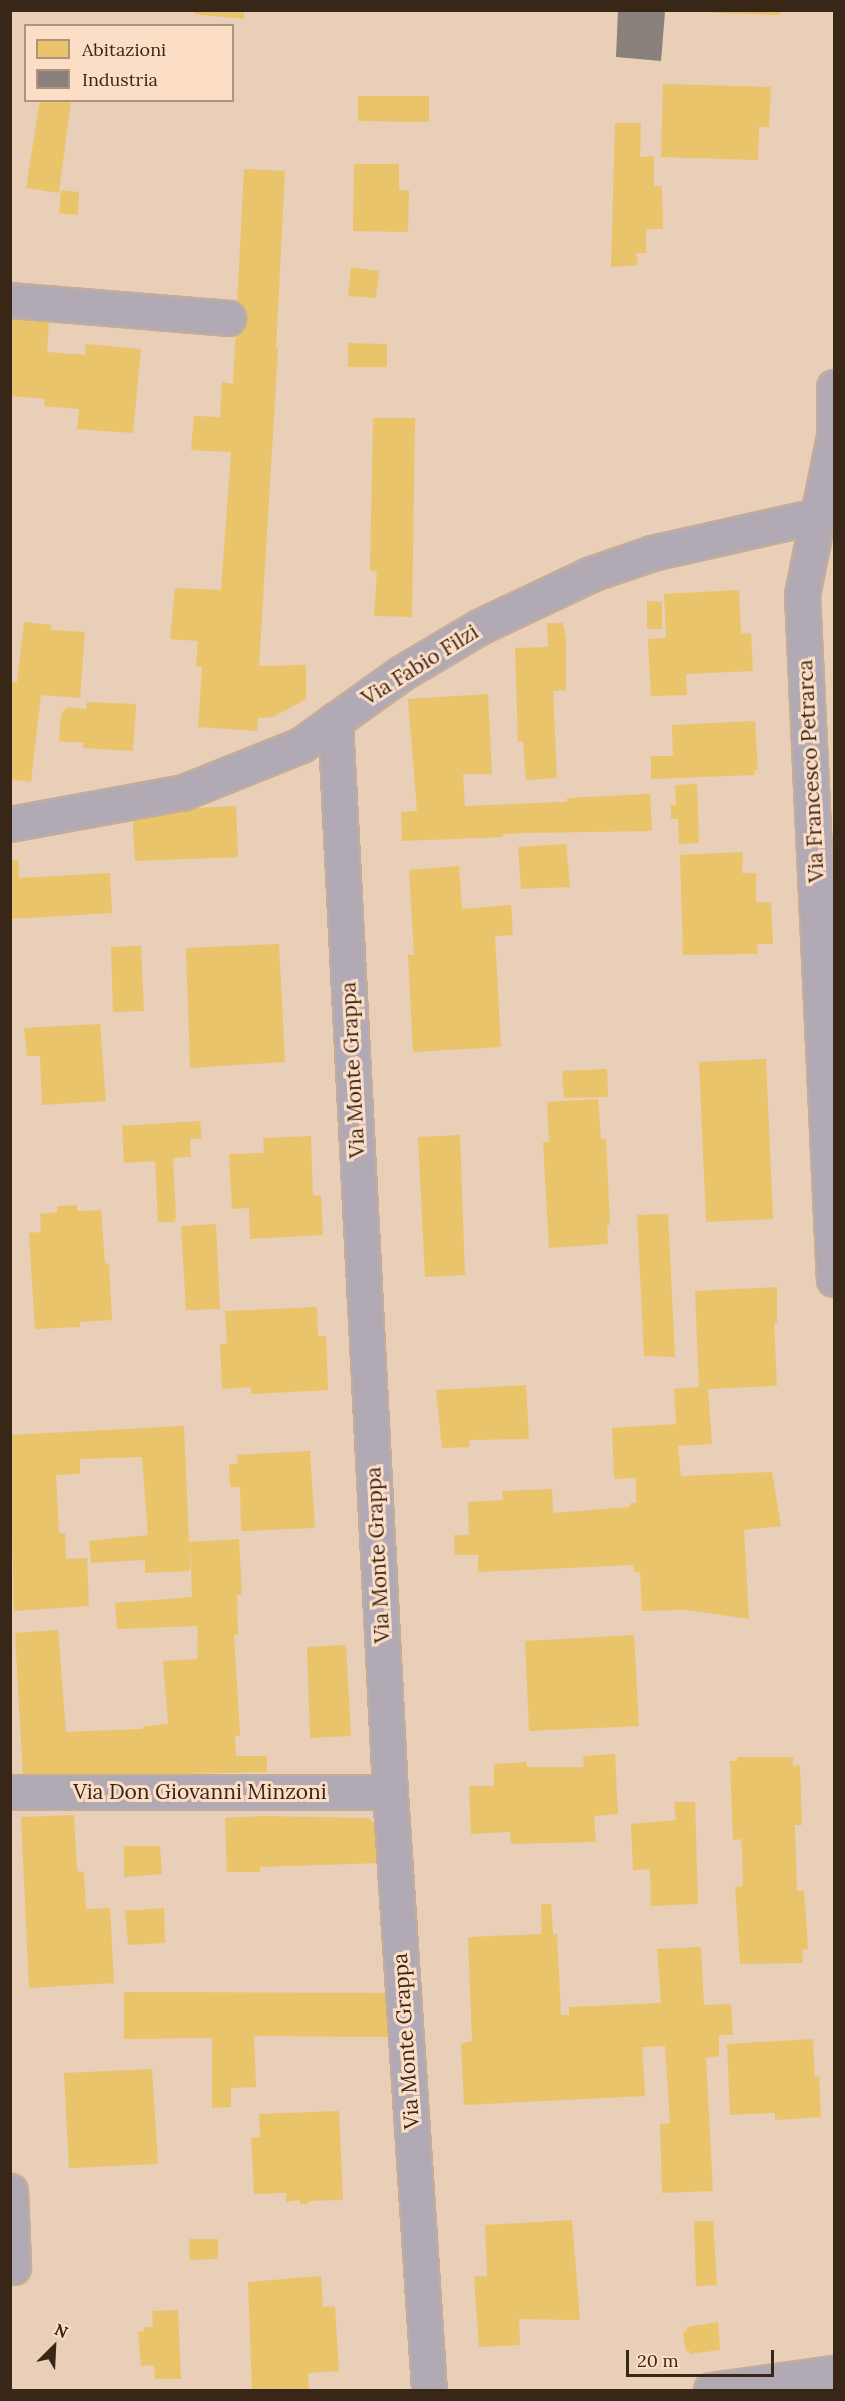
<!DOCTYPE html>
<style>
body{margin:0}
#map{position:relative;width:845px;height:2401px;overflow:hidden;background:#e9ceb8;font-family:Lora,serif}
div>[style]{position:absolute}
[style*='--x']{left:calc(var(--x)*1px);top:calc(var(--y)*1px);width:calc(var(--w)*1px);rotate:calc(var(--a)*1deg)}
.homes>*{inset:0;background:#e9c46a}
.industry>*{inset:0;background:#8a817c}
.roads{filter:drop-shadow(2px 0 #c2ad9c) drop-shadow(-2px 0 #c2ad9c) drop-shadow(0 2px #c2ad9c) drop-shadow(0 -2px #c2ad9c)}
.street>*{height:33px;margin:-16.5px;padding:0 16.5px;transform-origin:16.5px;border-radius:16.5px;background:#b1a9b3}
span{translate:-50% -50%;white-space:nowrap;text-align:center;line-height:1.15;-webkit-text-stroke:6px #fcddc6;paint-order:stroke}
.street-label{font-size:21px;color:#382616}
.frame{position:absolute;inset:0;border:12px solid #382616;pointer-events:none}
.legend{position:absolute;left:24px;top:24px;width:210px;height:78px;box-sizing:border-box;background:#fcddc6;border:2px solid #ae9480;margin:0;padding:8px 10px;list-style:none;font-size:18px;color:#382616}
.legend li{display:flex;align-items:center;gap:12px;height:30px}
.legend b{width:30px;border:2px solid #ae9480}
.north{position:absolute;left:24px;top:2317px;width:60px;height:60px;-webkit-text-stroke:4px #fcddc6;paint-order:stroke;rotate:24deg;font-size:16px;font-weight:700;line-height:24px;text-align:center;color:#382616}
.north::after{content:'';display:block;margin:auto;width:21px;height:27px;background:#382616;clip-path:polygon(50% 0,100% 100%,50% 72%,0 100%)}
.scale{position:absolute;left:626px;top:2350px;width:148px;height:27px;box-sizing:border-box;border:3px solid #382616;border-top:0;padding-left:8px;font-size:18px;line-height:21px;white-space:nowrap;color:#382616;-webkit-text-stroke:4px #fcddc6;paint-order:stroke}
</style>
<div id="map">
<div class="homes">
<div style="clip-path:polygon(195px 10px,244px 10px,244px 19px,194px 14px)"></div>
<div style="clip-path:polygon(706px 10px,780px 10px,780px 15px,714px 13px)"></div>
<div style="clip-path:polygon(663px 84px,771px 87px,769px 127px,759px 127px,758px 160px,661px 157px)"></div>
<div style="clip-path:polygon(358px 96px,429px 96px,429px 122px,358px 121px)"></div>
<div style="clip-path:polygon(40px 100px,71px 100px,59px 193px,26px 188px)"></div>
<div style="clip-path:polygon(615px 123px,641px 123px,640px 157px,654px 156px,654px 186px,662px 186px,663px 229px,646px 229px,646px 253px,636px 253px,638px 265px,611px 267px)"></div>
<div style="clip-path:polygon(354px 164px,399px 164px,399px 190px,409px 190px,408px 232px,353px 231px)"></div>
<div style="clip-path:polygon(244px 169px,285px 171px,276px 349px,278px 350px,259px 666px,306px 665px,306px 699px,273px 717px,258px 718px,257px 731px,198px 727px,202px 667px,196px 666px,198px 641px,170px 639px,175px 588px,221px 590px,231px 452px,191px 450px,194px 416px,220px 417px,222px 382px,233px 384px)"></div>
<div style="clip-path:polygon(61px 190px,79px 192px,78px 215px,59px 213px)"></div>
<div style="clip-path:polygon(351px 267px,379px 271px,376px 298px,348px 296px)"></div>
<div style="clip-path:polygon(10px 318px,49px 321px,47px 352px,85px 355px,86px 344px,141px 349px,133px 433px,77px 429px,79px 409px,44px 406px,45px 399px,10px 396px)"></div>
<div style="clip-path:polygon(348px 343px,387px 344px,387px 367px,348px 367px)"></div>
<div style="clip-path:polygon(373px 418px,415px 418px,412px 617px,374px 616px,377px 572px,370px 570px)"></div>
<div style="clip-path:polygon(739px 590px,741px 633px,751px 634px,753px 671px,686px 674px,687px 695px,651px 696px,648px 639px,666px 638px,664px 594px)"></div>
<div style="clip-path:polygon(647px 601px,662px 602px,662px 629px,647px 629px)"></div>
<div style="clip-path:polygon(24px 622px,51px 625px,51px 630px,85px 632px,80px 698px,41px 695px,31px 782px,10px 779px,10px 695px,12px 682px,17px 682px)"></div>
<div style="clip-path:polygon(547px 623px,563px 623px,566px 639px,566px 690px,553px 691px,557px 778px,526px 780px,523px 741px,518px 742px,515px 648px,548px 647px)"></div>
<div style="clip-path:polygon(488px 694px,492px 774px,463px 774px,465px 806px,564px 802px,567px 802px,567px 798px,650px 794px,652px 831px,527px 833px,503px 834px,503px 837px,402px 841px,401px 812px,417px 811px,408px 699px)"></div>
<div style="clip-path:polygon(87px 702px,136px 704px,133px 751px,83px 748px,84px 743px,59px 741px,61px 714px,68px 707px,86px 709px)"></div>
<div style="clip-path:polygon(755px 721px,758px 770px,754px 770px,755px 775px,651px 779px,651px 756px,673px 756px,672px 725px)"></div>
<div style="clip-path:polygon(697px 784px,699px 843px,679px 844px,678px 819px,671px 819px,671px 805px,676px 805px,675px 785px)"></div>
<div style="clip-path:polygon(236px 806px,238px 857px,135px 861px,132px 811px)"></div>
<div style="clip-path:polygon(566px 844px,570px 887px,521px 889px,518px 847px)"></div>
<div style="clip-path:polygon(743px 852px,742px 873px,756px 873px,756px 902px,771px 902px,773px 944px,757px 944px,758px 954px,683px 955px,680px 855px)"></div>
<div style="clip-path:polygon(10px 860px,18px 860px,19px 878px,110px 873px,112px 913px,10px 919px)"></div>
<div style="clip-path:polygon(459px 866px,462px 909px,511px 905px,513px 935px,495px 936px,501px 1047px,413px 1052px,408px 955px,414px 955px,409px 870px)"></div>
<div style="clip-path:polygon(279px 944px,285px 1062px,190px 1068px,186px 948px)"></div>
<div style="clip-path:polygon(141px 946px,144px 1011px,113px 1012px,111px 947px)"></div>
<div style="clip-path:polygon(100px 1024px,106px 1101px,42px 1105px,40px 1056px,27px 1056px,24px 1028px)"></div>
<div style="clip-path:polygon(766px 1059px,773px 1219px,706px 1222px,699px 1062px)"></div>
<div style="clip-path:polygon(607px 1069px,608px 1097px,564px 1098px,562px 1071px)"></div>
<div style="clip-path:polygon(598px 1099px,601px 1139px,606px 1139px,610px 1225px,607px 1225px,608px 1244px,549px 1248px,543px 1142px,549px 1142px,547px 1102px)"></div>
<div style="clip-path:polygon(200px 1121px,202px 1139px,190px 1139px,191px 1157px,173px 1158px,176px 1218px,174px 1222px,158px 1222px,155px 1161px,124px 1163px,122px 1126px)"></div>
<div style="clip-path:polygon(460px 1135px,465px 1275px,425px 1277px,418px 1137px)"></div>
<div style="clip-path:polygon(311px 1136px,313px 1196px,321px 1195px,323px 1235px,250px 1239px,249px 1208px,232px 1209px,229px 1154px,264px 1153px,263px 1138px)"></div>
<div style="clip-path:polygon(77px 1205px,77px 1211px,101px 1210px,105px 1263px,109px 1264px,112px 1320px,80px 1322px,80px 1327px,35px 1329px,29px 1233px,41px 1232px,40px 1214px,57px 1212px,57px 1206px)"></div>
<div style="clip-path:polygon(668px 1214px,675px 1357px,644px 1356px,637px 1215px)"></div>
<div style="clip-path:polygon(216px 1224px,220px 1309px,186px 1310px,181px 1226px)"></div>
<div style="clip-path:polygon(777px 1287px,777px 1323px,774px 1323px,777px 1386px,708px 1389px,712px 1444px,678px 1446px,681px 1476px,772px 1472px,781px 1526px,744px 1530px,749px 1619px,687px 1610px,642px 1611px,640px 1572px,634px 1572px,634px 1565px,478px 1572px,478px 1555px,455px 1555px,454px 1535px,469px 1535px,468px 1502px,503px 1500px,502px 1491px,552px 1489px,553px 1513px,630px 1507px,630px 1503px,636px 1503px,636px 1478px,614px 1479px,612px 1428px,676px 1424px,674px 1389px,699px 1387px,695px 1291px)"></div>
<div style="clip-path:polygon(317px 1307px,318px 1336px,326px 1336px,328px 1390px,254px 1394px,251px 1394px,251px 1387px,222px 1389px,220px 1344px,227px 1344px,225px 1311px)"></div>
<div style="clip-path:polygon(526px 1385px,529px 1439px,470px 1440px,469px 1447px,442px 1448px,436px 1390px)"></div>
<div style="clip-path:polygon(184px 1426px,189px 1542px,239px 1539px,242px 1595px,237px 1595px,238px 1635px,234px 1635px,240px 1736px,235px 1736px,236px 1756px,267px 1756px,267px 1772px,23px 1778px,15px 1633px,58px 1630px,66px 1732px,142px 1729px,145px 1726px,168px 1724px,163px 1661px,197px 1659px,198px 1626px,117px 1629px,115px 1603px,192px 1597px,190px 1545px,190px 1571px,145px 1573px,145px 1560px,91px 1563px,89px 1541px,148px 1535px,142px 1457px,80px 1459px,80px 1474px,56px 1475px,59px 1533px,65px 1533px,66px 1559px,87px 1558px,89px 1606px,14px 1611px,10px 1435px)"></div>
<div style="clip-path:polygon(310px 1451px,315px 1528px,241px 1531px,240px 1487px,230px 1487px,229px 1464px,238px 1464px,237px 1455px)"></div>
<div style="clip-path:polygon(634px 1635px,639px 1726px,529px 1731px,525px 1641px)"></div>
<div style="clip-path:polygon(346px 1645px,351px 1736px,310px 1738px,307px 1647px)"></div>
<div style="clip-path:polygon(615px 1754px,618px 1814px,594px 1816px,596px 1842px,511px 1844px,510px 1832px,471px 1834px,469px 1786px,494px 1786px,494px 1764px,526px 1762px,527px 1767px,584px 1767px,583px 1756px)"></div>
<div style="clip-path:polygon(737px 1757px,793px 1757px,793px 1766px,800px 1765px,802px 1825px,795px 1825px,795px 1830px,797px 1891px,804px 1890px,808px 1949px,802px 1950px,803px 1963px,740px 1964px,735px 1887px,743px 1886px,742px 1847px,741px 1839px,733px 1840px,730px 1761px,737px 1761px)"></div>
<div style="clip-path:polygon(674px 1802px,695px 1802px,698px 1904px,651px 1906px,650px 1869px,633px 1870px,631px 1824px,676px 1820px)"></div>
<div style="clip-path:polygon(74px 1815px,77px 1871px,84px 1872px,86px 1909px,110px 1908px,114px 1983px,29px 1988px,21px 1817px)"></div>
<div style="clip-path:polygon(259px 1816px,368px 1818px,378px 1826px,381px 1863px,260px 1867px,260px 1872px,227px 1872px,225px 1818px)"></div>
<div style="clip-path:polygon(124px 1846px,160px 1846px,162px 1874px,124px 1877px)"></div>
<div style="clip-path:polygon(541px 1904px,551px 1904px,553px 1934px,557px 1934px,561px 2015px,569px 2015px,569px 2007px,661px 2003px,657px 1949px,701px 1947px,704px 2005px,731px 2004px,733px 2035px,719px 2035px,719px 2056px,706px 2058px,713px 2191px,662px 2193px,660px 2124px,670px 2123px,665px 2046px,642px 2047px,645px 2096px,464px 2105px,461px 2044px,472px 2041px,468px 1937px,542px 1934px)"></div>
<div style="clip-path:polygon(164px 1908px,165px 1943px,128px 1945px,125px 1911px)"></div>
<div style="clip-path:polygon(124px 1992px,387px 1993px,388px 2037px,254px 2036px,256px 2087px,231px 2088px,231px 2107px,212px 2108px,212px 2038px,124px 2039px)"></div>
<div style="clip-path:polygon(813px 2039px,815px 2078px,819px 2076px,821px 2117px,775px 2120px,775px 2113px,730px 2115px,727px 2044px)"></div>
<div style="clip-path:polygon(152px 2069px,158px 2164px,69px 2168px,64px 2073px)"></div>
<div style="clip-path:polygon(339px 2111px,343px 2200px,309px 2201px,308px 2204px,300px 2204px,300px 2200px,286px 2202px,286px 2193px,254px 2194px,251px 2138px,260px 2137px,259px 2114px)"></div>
<div style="clip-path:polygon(572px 2220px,580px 2320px,519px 2319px,520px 2345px,479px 2347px,474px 2276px,487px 2276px,485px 2225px)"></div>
<div style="clip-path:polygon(694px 2221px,713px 2221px,717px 2285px,696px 2286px)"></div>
<div style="clip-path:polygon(189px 2239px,218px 2239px,218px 2259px,190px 2260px)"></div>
<div style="clip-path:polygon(321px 2276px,323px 2307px,335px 2306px,339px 2371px,308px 2373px,309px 2390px,252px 2390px,248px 2282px)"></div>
<div style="clip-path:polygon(178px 2310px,181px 2379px,155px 2379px,154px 2365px,141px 2366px,138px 2332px,144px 2331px,144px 2327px,153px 2327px,152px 2311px)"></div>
<div style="clip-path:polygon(718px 2322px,720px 2350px,689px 2354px,690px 2351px,686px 2351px,683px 2332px,687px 2331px,687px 2327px)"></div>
</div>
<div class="industry">
<div style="clip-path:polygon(618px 11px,665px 12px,661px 61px,616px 57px)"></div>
</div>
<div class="roads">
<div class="street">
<div style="--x:10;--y:300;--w:219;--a:4.7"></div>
<div style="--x:834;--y:387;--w:49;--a:90"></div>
<div style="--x:834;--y:436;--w:161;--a:101.4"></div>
<div style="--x:802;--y:594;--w:686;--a:87.33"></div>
<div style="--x:335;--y:720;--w:1073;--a:87.06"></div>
<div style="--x:390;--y:1792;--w:599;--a:86.27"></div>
<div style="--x:10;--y:824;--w:177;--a:-10.4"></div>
<div style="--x:184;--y:792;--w:126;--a:-21.9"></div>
<div style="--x:301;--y:745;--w:122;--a:-35.6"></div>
<div style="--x:400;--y:674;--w:92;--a:-30.7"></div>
<div style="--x:479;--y:627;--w:124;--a:-25.3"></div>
<div style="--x:591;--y:574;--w:65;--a:-19"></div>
<div style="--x:652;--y:553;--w:187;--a:-12.7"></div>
<div style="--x:10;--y:1792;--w:380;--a:0"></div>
<div style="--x:10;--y:2191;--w:76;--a:87.7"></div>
<div style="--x:711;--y:2390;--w:124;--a:-7.9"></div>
</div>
</div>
<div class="street-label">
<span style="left:420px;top:665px;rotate:-32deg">Via Fabio Filzi</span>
<span style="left:811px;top:771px;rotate:-93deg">Via Francesco Petrarca</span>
<span style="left:353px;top:1070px;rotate:-93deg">Via Monte Grappa</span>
<span style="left:378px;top:1555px;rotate:-93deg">Via Monte Grappa</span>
<span style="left:200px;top:1792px">Via Don Giovanni Minzoni</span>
<span style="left:406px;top:2041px;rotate:-94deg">Via Monte Grappa</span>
</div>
<div class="frame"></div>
<ul class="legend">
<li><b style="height:16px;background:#e9c46a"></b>Abitazioni</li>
<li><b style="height:16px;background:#8a817c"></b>Industria</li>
</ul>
<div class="north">N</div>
<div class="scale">20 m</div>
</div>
